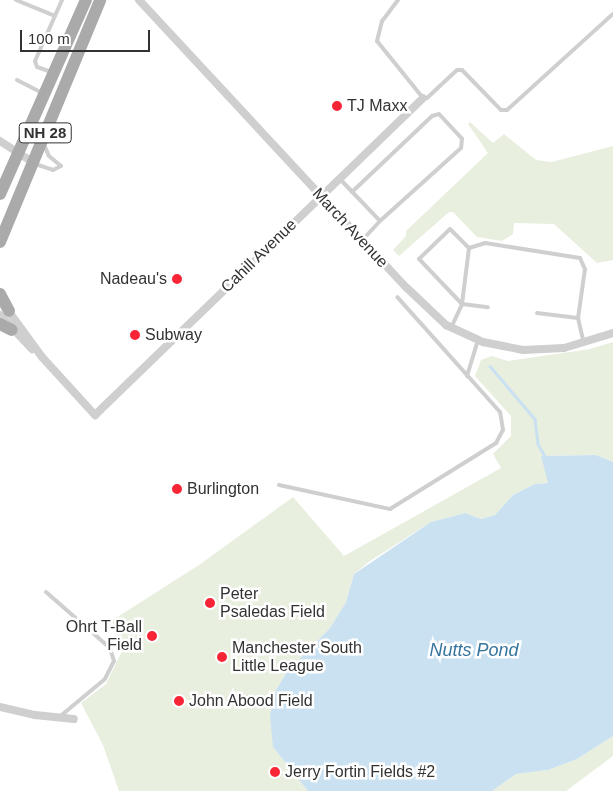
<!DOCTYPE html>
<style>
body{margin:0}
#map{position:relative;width:613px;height:791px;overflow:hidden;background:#fff;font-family:Arial,sans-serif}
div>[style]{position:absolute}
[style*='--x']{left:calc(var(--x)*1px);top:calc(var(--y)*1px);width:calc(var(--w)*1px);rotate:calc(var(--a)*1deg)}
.green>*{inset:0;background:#e8efdf}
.water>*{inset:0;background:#cae1f1}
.stream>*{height:2.5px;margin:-1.25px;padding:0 1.25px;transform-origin:1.25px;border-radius:1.25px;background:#cae1f1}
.service>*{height:4px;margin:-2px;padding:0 2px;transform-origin:2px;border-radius:2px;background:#cfcfcf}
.minor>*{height:8px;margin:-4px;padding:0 4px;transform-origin:4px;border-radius:4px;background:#cfcfcf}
.primary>*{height:12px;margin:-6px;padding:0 6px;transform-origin:6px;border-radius:6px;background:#aaa}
.dots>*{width:14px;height:14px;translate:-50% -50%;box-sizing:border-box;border:2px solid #fff;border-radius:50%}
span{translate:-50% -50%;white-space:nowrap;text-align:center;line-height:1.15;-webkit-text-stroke:5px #fff;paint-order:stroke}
.shield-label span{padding:1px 4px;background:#fff;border:1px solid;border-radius:4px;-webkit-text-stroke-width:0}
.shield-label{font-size:15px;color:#323232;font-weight:700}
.poi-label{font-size:16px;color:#323232}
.left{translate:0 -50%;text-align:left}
.right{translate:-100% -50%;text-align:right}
.street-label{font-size:16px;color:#323232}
.water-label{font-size:18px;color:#36759e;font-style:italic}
.scale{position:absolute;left:20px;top:30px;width:130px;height:22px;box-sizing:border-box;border:2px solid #323232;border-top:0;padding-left:6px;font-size:15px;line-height:18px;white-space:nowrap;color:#323232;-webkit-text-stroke:4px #fff;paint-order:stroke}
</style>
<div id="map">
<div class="green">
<div style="clip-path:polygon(470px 122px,493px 143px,504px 134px,536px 160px,552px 162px,613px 146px,613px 260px,597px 263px,554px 224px,514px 223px,513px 234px,502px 241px,477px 237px,453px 212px,449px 212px,399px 256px,393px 250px,406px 236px,406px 231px,488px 153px,468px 124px)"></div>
<div style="clip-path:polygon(613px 342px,613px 462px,596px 455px,541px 456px,549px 483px,535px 484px,513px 495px,495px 515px,481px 519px,465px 513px,431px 522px,370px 561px,354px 574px,346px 602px,330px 628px,287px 672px,273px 700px,273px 747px,308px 791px,119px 791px,103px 745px,81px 703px,106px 684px,126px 643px,108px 623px,199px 565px,293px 497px,344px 556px,501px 468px,493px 454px,511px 436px,511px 416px,475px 376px,481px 360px,492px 356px,508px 361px,590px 349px)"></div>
<div style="clip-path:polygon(613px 736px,613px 756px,566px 791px,492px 791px,516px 774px,548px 770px,577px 759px)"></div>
</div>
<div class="water">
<div style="clip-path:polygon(596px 455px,613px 462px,613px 736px,577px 759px,548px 770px,516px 774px,492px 791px,308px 791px,273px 747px,270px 716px,275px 692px,287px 672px,330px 628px,346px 602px,354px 574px,431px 522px,465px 513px,481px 519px,495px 515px,513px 495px,535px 484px,548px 483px,541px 456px)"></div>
</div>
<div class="stream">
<div style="--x:490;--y:366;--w:70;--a:49.7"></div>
<div style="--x:535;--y:419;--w:25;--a:83"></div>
<div style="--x:538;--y:444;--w:16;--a:60"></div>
</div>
<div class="service">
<div style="--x:16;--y:0;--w:42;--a:22.3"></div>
<div style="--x:398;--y:0;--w:26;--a:127"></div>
<div style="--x:382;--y:21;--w:21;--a:104"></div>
<div style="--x:377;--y:41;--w:73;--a:51.1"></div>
<div style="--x:423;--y:98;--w:4;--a:0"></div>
<div style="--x:427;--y:98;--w:41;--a:-43"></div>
<div style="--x:457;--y:70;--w:5;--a:0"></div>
<div style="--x:462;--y:70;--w:56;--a:45.7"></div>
<div style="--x:501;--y:110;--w:6;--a:0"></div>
<div style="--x:507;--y:110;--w:143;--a:-42.2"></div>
<div style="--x:51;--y:72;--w:15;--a:-160"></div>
<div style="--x:37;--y:67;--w:6;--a:-108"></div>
<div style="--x:35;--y:61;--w:67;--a:-66.1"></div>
<div style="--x:17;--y:80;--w:29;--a:27"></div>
<div style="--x:35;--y:164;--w:19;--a:18"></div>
<div style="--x:53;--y:170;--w:9;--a:-27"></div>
<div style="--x:61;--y:166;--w:16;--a:-140"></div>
<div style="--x:49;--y:156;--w:12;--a:-114"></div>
<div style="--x:339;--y:178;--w:59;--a:46.4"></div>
<div style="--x:380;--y:221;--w:26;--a:133"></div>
<div style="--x:352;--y:192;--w:110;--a:-43.5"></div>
<div style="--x:432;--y:116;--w:7;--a:-16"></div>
<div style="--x:439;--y:114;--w:34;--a:47"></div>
<div style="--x:462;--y:139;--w:9;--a:96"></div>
<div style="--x:461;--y:148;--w:109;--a:138"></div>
<div style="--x:469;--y:248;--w:56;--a:97.1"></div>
<div style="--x:462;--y:304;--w:62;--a:-133.7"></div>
<div style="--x:419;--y:259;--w:43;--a:-44.1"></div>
<div style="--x:450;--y:229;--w:27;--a:45"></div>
<div style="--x:469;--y:248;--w:17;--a:-17"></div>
<div style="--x:485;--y:243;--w:96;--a:9"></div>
<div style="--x:580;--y:258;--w:12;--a:66"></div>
<div style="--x:585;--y:269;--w:49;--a:98.1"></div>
<div style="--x:578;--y:318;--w:26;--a:77"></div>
<div style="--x:537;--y:313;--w:41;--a:7"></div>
<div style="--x:451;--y:328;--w:26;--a:-65"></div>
<div style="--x:462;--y:304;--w:26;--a:7"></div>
<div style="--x:467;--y:376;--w:38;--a:-73"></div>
<div style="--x:279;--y:485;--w:114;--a:12.2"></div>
<div style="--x:390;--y:509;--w:125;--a:-31.9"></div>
<div style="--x:496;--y:443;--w:15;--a:-62"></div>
<div style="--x:503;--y:430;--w:18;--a:-99"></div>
<div style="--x:500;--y:412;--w:154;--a:-131.8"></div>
<div style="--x:46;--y:592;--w:85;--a:41.2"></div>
<div style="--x:110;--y:648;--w:14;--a:73"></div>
<div style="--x:114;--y:661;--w:20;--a:117"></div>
<div style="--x:105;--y:679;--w:61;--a:140.3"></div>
<div style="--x:245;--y:697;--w:29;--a:6"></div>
</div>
<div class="minor">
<div style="--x:139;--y:0;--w:393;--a:47.1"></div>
<div style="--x:407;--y:288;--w:54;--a:43.5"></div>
<div style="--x:446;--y:325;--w:41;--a:24.7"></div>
<div style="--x:483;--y:342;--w:41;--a:11.3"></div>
<div style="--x:523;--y:350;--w:41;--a:-2.8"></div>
<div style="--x:564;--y:348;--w:51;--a:-17"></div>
<div style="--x:0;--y:141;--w:38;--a:33"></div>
<div style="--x:7;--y:309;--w:59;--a:53.9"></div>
<div style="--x:42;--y:357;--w:79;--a:47.6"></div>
<div style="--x:95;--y:415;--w:456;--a:-44"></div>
<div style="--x:0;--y:315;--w:47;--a:46.7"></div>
<div style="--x:0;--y:707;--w:36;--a:13"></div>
<div style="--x:35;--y:715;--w:39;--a:6"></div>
</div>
<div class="primary">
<div style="--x:0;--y:194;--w:212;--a:-66.1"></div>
<div style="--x:0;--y:242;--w:262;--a:-67.5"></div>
<div style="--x:0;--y:294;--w:19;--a:62"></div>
<div style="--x:0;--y:324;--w:13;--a:27"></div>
</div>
<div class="dots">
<div style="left:337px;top:106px;background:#f72535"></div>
<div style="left:177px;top:279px;background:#f72535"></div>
<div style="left:135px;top:335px;background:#f72535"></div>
<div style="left:177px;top:489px;background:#f72535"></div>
<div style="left:210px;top:603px;background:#f72535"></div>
<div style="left:152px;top:636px;background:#f72535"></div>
<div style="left:222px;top:657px;background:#f72535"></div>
<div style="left:179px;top:701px;background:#f72535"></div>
<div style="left:275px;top:772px;background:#f72535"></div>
</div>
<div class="shield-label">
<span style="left:45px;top:133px">NH 28</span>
</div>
<div class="poi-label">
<span class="left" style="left:347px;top:106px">TJ Maxx</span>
<span class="right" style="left:167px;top:279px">Nadeau's</span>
<span class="left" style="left:145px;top:335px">Subway</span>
<span class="left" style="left:187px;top:489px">Burlington</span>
<span class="left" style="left:220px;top:603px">Peter<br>Psaledas Field</span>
<span class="right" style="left:142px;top:636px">Ohrt T-Ball<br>Field</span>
<span class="left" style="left:232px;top:657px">Manchester South<br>Little League</span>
<span class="left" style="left:189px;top:701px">John Abood Field</span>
<span class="left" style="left:285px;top:772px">Jerry Fortin Fields #2</span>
</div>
<div class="street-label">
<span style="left:350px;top:228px;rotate:47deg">March Avenue</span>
<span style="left:259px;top:256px;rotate:-44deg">Cahill Avenue</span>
</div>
<div class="water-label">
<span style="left:474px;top:650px">Nutts Pond</span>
</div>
<div class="scale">100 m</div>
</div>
